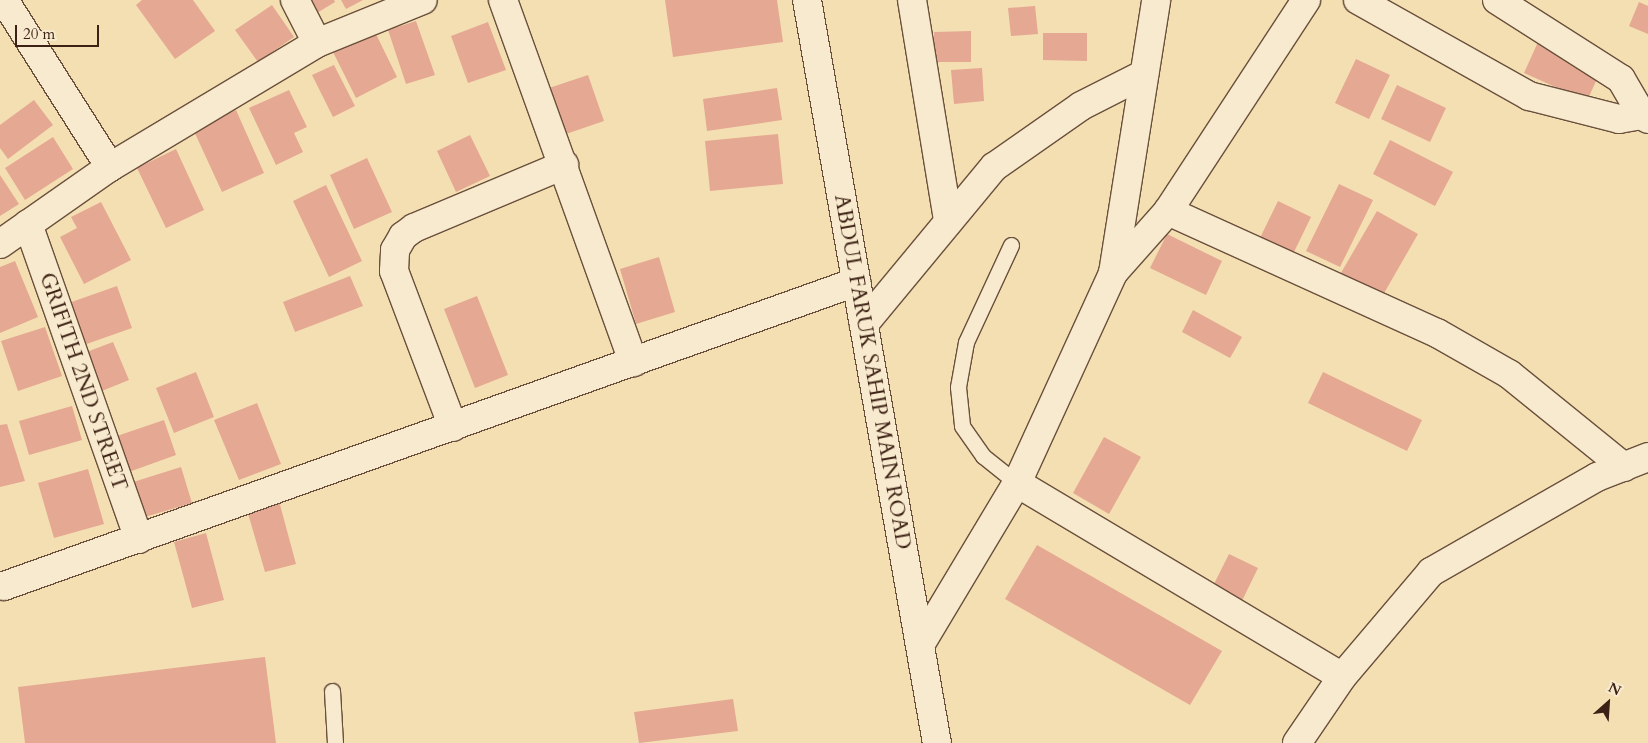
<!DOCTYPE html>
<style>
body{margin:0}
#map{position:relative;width:1648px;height:743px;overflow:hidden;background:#f4dfb3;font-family:Cardo,serif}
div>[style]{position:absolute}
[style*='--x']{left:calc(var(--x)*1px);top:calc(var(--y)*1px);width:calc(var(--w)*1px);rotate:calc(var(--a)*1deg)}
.building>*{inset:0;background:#e5a892}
.roads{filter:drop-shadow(1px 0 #6a503c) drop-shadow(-1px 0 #6a503c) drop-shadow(0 1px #6a503c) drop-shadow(0 -1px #6a503c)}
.service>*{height:15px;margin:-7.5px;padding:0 7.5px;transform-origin:7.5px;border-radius:7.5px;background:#f8eace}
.minor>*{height:28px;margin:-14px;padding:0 14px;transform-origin:14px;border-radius:14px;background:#f8eace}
.tertiary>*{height:28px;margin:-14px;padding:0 14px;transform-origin:14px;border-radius:14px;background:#f8eace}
span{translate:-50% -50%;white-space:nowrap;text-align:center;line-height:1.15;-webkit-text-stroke:4px #f8eace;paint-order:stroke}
.street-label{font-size:21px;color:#3c2114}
.north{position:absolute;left:1583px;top:678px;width:50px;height:50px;-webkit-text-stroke:4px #f8eace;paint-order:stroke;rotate:26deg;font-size:14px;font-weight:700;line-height:20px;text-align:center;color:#3c2114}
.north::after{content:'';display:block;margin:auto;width:18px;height:22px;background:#3c2114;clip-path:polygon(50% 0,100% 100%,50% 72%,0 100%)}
.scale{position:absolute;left:15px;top:25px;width:84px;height:22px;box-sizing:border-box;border:2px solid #3c2114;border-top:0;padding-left:6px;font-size:15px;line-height:18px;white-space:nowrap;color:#3c2114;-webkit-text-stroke:4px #f8eace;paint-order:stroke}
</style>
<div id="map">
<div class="building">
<div style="clip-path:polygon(142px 0,193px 0,215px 31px,175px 59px,136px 5px)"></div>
<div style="clip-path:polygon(303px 0,334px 0,335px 2px,312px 16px)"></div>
<div style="clip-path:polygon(341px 0,363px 0,346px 9px)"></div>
<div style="clip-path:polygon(665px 0,777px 0,783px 42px,673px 57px)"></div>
<div style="clip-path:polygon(1639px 2px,1648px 6px,1648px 34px,1629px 26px)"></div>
<div style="clip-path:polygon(272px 5px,294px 37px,258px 62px,235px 30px)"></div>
<div style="clip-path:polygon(1035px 6px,1038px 34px,1011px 36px,1008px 8px)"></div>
<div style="clip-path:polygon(416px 21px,435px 75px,406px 84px,388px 30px)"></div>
<div style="clip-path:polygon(488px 22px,506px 70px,468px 83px,451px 36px)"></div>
<div style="clip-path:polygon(374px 30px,397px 77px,356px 98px,332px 50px)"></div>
<div style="clip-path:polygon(971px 31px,971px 62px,934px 62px,934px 32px)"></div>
<div style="clip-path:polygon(1043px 33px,1087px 33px,1087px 61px,1043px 60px)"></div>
<div style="clip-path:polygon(1538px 42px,1601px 70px,1587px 101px,1524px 73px)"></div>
<div style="clip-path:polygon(1356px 59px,1390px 75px,1369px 119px,1335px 103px)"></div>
<div style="clip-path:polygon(334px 65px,355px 106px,333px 117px,312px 75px)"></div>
<div style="clip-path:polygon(982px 68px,984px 101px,954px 104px,951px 70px)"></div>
<div style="clip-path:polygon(588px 75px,604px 121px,566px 134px,549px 88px)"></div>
<div style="clip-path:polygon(1397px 85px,1446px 108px,1430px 142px,1381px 119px)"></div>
<div style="clip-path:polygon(777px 88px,782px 120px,707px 131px,703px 99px)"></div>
<div style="clip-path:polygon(289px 90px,307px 127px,294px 133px,303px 152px,276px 165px,249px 108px)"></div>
<div style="clip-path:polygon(34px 100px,53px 125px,8px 159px,0 148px,0 125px)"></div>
<div style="clip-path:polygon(236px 110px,264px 173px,222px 192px,193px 129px)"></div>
<div style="clip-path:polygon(778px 134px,783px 184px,710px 191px,705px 141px)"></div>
<div style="clip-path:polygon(470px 135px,490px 176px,456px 192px,437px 151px)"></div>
<div style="clip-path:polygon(53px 137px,73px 169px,25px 200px,5px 168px)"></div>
<div style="clip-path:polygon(1390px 140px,1453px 172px,1435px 206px,1373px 174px)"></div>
<div style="clip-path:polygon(176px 149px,204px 210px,166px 228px,137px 168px)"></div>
<div style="clip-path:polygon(367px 158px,392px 212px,354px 229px,330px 175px)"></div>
<div style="clip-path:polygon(0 175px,19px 204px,0 216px)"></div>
<div style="clip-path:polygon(1339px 184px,1373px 200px,1340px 267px,1306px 251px)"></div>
<div style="clip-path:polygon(326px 185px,362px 261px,329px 277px,293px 201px)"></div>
<div style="clip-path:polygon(1278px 201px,1311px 217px,1293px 254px,1260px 238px)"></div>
<div style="clip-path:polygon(101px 202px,131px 260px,84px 284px,60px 237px,77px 228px,71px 217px)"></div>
<div style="clip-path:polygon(1377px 211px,1418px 234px,1379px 302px,1338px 278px)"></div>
<div style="clip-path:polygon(1167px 234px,1222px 261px,1206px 295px,1150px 268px)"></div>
<div style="clip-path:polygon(659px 257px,675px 312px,636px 324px,620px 269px)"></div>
<div style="clip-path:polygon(15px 261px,38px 317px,0 333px,0 267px)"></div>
<div style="clip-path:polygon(350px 276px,363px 306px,295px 332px,283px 302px)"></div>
<div style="clip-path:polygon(117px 286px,132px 328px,78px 347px,63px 305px)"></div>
<div style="clip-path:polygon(477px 296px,508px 375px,475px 388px,444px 309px)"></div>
<div style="clip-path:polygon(1193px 310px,1242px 337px,1230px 358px,1182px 332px)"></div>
<div style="clip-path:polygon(45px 327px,62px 376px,18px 391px,1px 341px)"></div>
<div style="clip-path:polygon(113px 342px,129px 380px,92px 395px,76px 356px)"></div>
<div style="clip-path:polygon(196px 372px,214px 417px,174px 433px,156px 388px)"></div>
<div style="clip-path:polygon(1323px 372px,1422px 420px,1407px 451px,1308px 403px)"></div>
<div style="clip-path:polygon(257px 403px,281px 464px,239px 480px,214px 420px)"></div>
<div style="clip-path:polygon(72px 406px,82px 440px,29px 455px,19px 421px)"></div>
<div style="clip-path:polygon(164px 420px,176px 455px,126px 473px,114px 437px)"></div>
<div style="clip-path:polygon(7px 424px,25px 481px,0 487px,0 425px)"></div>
<div style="clip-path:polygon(1104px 437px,1141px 457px,1109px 514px,1073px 493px)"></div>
<div style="clip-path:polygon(181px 467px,192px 503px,138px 519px,127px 484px)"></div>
<div style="clip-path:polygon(88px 469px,104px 524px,54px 538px,38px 483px)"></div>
<div style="clip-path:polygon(279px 501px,296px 564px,265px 572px,247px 510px)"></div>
<div style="clip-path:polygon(206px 533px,224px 600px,192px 608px,174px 542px)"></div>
<div style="clip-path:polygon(1037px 545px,1222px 651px,1190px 705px,1005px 599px)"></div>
<div style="clip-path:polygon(1229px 554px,1258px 568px,1238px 609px,1209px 594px)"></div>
<div style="clip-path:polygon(265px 657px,276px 743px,25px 743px,18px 687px)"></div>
<div style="clip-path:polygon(733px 699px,738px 731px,639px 743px,634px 712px)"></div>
</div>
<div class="roads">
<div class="service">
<div style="--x:1011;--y:245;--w:107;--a:114.9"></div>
<div style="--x:966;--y:342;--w:46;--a:100.1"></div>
<div style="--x:958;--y:387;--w:39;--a:84"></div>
<div style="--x:962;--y:426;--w:37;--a:55"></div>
<div style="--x:983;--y:456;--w:43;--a:38.5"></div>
<div style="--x:332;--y:691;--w:52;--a:86.7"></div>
</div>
<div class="minor">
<div style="--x:4;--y:0;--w:198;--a:57.6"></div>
<div style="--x:295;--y:0;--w:48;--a:62.9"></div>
<div style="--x:503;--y:0;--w:385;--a:70.2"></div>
<div style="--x:912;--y:0;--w:224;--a:80.7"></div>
<div style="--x:1358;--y:0;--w:196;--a:29.3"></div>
<div style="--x:1529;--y:96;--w:93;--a:14.3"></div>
<div style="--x:1619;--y:119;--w:23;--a:-10"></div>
<div style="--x:1497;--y:0;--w:147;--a:32.5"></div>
<div style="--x:1621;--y:79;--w:42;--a:59.7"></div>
<div style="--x:1642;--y:115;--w:7;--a:34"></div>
<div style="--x:1168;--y:211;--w:295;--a:24.4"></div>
<div style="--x:1437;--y:333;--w:83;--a:29.7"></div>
<div style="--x:1509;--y:374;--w:148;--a:39"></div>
<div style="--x:28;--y:224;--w:334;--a:70.6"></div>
<div style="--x:0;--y:244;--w:134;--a:-35"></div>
<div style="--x:110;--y:167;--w:241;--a:-30.9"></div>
<div style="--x:317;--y:43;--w:114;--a:-22.1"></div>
<div style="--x:1113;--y:273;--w:276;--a:-81"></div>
<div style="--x:864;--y:324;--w:204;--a:-50.4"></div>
<div style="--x:994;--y:167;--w:106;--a:-35"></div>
<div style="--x:1081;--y:106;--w:71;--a:-26.9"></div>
<div style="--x:453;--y:427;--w:167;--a:-110.7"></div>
<div style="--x:394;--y:271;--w:21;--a:-87"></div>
<div style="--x:395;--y:250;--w:16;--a:-60"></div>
<div style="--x:403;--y:236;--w:14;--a:-36"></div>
<div style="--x:414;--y:228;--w:163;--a:-22.8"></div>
<div style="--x:1017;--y:483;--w:378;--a:30.8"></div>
<div style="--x:4;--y:586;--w:905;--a:-19.64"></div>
<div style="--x:920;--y:645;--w:189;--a:-59.1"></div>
<div style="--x:1017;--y:483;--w:231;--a:-65.4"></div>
<div style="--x:1113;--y:273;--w:83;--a:-48.4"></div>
<div style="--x:1168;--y:211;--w:252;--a:-56.8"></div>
<div style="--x:1297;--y:743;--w:80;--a:-55.7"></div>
<div style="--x:1342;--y:677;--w:138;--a:-49.7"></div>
<div style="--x:1431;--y:572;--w:191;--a:-29.8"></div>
<div style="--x:1597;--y:477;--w:55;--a:-21.4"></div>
</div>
<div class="tertiary">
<div style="--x:807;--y:0;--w:754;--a:80.08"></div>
</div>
</div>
<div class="street-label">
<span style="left:872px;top:372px;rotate:80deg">ABDUL FARUK SAHIP MAIN ROAD</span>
<span style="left:83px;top:382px;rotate:71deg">GRIFITH 2ND STREET</span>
</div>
<div class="north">N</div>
<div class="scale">20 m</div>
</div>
